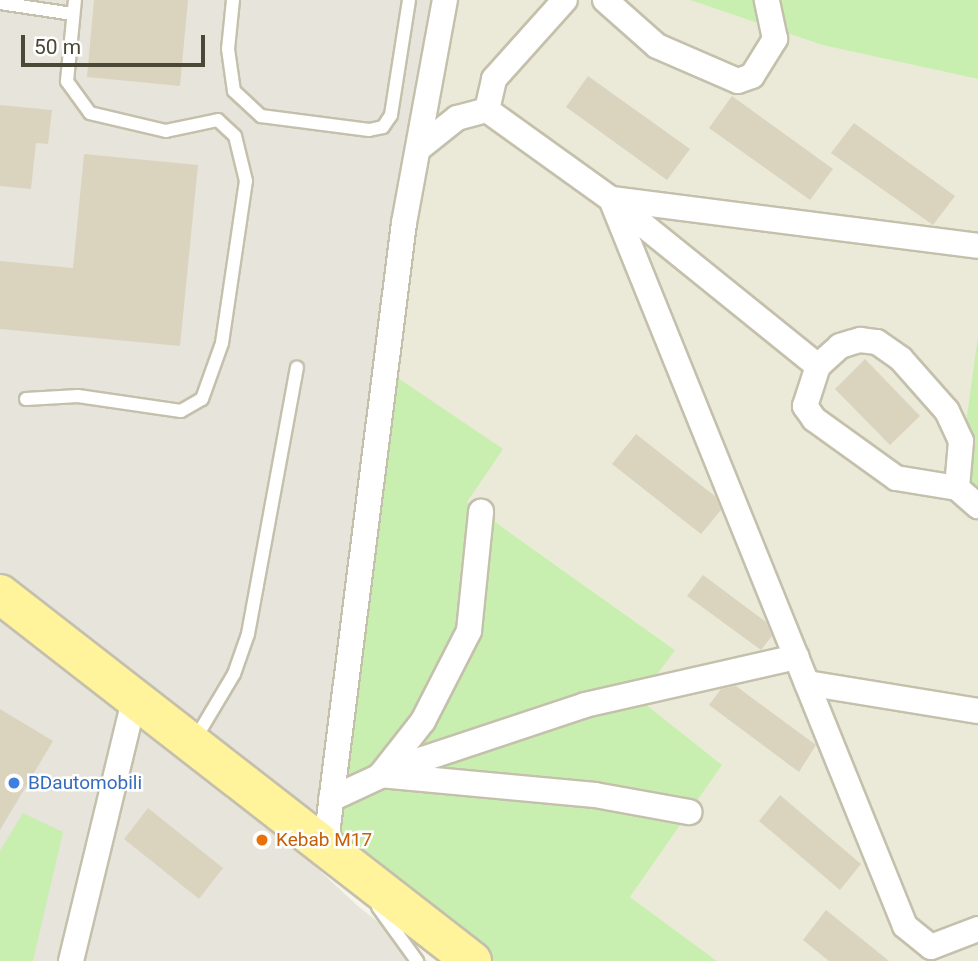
<!DOCTYPE html>
<style>
body{margin:0}
#map{position:relative;width:978px;height:961px;overflow:hidden;background:#f7f5eb;font-family:Roboto,sans-serif}
div>[style]{position:absolute}
[style*='--x']{left:calc(var(--x)*1px);top:calc(var(--y)*1px);width:calc(var(--w)*1px);rotate:calc(var(--a)*1deg)}
.residential>*{inset:0;background:#ebe9d8}
.industrial>*{inset:0;background:#e7e4dc}
.green>*{inset:0;background:#c8eeb0}
.building>*{inset:0;background:#dad4bf}
.roads{filter:drop-shadow(2px 0 #c4c0ac) drop-shadow(-2px 0 #c4c0ac) drop-shadow(0 2px #c4c0ac) drop-shadow(0 -2px #c4c0ac)}
.lane>*{height:12px;margin:-6px;padding:0 6px;transform-origin:6px;border-radius:6px;background:#fff}
.street>*{height:24px;margin:-12px;padding:0 12px;transform-origin:12px;border-radius:12px;background:#fff}
.primary>*{height:38px;margin:-19px;padding:0 19px;transform-origin:19px;border-radius:19px;background:#fff49c}
.dots>*{width:19px;height:19px;translate:-50% -50%;box-sizing:border-box;border:4px solid #fff;border-radius:50%}
span{translate:-50% -50%;white-space:nowrap;text-align:center;line-height:1.15;-webkit-text-stroke:5px #fff;paint-order:stroke}
.shop-label{font-size:19px;color:#366cbe}
.left{translate:0 -50%;text-align:left}
.food-label{font-size:19px;color:#c56008}
.scale{position:absolute;left:21px;top:35px;width:184px;height:32px;box-sizing:border-box;border:4px solid #4c4837;border-top:0;padding-left:9px;font-size:21px;line-height:24px;white-space:nowrap;color:#4c4837;-webkit-text-stroke:5px #fff;paint-order:stroke}
</style>
<div id="map">
<div class="residential">
<div style="clip-path:polygon(244px 0,690px 0,822px 45px,978px 79px,978px 335px,957px 488px,978px 506px,978px 961px,717px 961px,630px 897px,722px 765px,639px 699px,674px 649px,467px 502px,386px 370px)"></div>
</div>
<div class="industrial">
<div style="clip-path:polygon(0 0,445px 0,325px 850px,144px 708px,359px 907px,428px 961px,0 961px)"></div>
</div>
<div class="green">
<div style="clip-path:polygon(690px 0,978px 0,978px 79px,822px 45px)"></div>
<div style="clip-path:polygon(978px 335px,978px 506px,957px 488px)"></div>
<div style="clip-path:polygon(386px 370px,503px 449px,467px 502px,675px 650px,639px 699px,722px 765px,630px 897px,717px 961px,473px 961px,325px 850px)"></div>
<div style="clip-path:polygon(23px 813px,63px 832px,33px 961px,0 961px,0 851px)"></div>
</div>
<div class="building">
<div style="clip-path:polygon(94px 0,188px 0,180px 86px,87px 77px)"></div>
<div style="clip-path:polygon(588px 76px,690px 149px,667px 180px,566px 107px)"></div>
<div style="clip-path:polygon(732px 96px,833px 169px,810px 200px,709px 128px)"></div>
<div style="clip-path:polygon(0 105px,52px 110px,48px 144px,36px 143px,31px 189px,0 186px)"></div>
<div style="clip-path:polygon(854px 123px,955px 196px,933px 225px,831px 153px)"></div>
<div style="clip-path:polygon(84px 154px,198px 165px,180px 346px,0 329px,0 261px,73px 268px)"></div>
<div style="clip-path:polygon(865px 359px,920px 416px,890px 445px,835px 389px)"></div>
<div style="clip-path:polygon(636px 434px,716px 497px,721px 510px,701px 534px,612px 464px)"></div>
<div style="clip-path:polygon(703px 575px,766px 622px,772px 636px,761px 650px,687px 596px)"></div>
<div style="clip-path:polygon(736px 686px,816px 745px,799px 772px,709px 705px,721px 689px)"></div>
<div style="clip-path:polygon(0 709px,53px 741px,0 830px)"></div>
<div style="clip-path:polygon(780px 795px,861px 864px,840px 890px,759px 821px)"></div>
<div style="clip-path:polygon(148px 808px,223px 868px,199px 899px,124px 839px)"></div>
<div style="clip-path:polygon(826px 910px,889px 961px,829px 961px,803px 940px)"></div>
</div>
<div class="roads">
<div class="lane">
<div style="--x:233;--y:0;--w:49;--a:95.8"></div>
<div style="--x:228;--y:49;--w:42;--a:81.9"></div>
<div style="--x:234;--y:91;--w:37;--a:43"></div>
<div style="--x:261;--y:116;--w:109;--a:7.4"></div>
<div style="--x:369;--y:130;--w:14;--a:-12"></div>
<div style="--x:383;--y:127;--w:14;--a:-56"></div>
<div style="--x:391;--y:115;--w:116;--a:-81.1"></div>
<div style="--x:0;--y:3;--w:74;--a:8.6"></div>
<div style="--x:26;--y:399;--w:52;--a:-3.3"></div>
<div style="--x:78;--y:396;--w:104;--a:8.3"></div>
<div style="--x:181;--y:411;--w:24;--a:-30"></div>
<div style="--x:202;--y:399;--w:59;--a:-70.3"></div>
<div style="--x:222;--y:343;--w:164;--a:-81.6"></div>
<div style="--x:246;--y:181;--w:46;--a:-103.7"></div>
<div style="--x:235;--y:136;--w:23;--a:-137"></div>
<div style="--x:218;--y:120;--w:53;--a:168.1"></div>
<div style="--x:166;--y:131;--w:78;--a:-166.7"></div>
<div style="--x:90;--y:113;--w:39;--a:-126"></div>
<div style="--x:67;--y:81;--w:81;--a:-84.4"></div>
<div style="--x:194;--y:741;--w:78;--a:-59.2"></div>
<div style="--x:234;--y:674;--w:42;--a:-70.7"></div>
<div style="--x:248;--y:634;--w:271;--a:-79.6"></div>
<div style="--x:378;--y:907;--w:67;--a:54.2"></div>
</div>
<div class="street">
<div style="--x:605;--y:0;--w:69;--a:41.5"></div>
<div style="--x:657;--y:46;--w:88;--a:23.4"></div>
<div style="--x:738;--y:81;--w:15;--a:-20"></div>
<div style="--x:752;--y:76;--w:44;--a:-58.1"></div>
<div style="--x:775;--y:39;--w:40;--a:-102"></div>
<div style="--x:487;--y:110;--w:32;--a:-77"></div>
<div style="--x:494;--y:79;--w:106;--a:-48.1"></div>
<div style="--x:418;--y:149;--w:50;--a:-38.5"></div>
<div style="--x:457;--y:118;--w:31;--a:-15"></div>
<div style="--x:487;--y:110;--w:153;--a:35.7"></div>
<div style="--x:611;--y:199;--w:266;--a:38.9"></div>
<div style="--x:818;--y:366;--w:42;--a:108"></div>
<div style="--x:805;--y:406;--w:16;--a:55"></div>
<div style="--x:814;--y:419;--w:101;--a:35.7"></div>
<div style="--x:896;--y:478;--w:62;--a:9.3"></div>
<div style="--x:957;--y:488;--w:28;--a:41"></div>
<div style="--x:611;--y:199;--w:784;--a:67.98"></div>
<div style="--x:905;--y:926;--w:33;--a:39"></div>
<div style="--x:931;--y:947;--w:50;--a:-21"></div>
<div style="--x:612;--y:199;--w:369;--a:7.3"></div>
<div style="--x:818;--y:366;--w:30;--a:-42"></div>
<div style="--x:840;--y:346;--w:21;--a:-17"></div>
<div style="--x:860;--y:340;--w:17;--a:7"></div>
<div style="--x:877;--y:342;--w:29;--a:35"></div>
<div style="--x:901;--y:359;--w:69;--a:48.5"></div>
<div style="--x:947;--y:411;--w:33;--a:65"></div>
<div style="--x:961;--y:441;--w:47;--a:94.9"></div>
<div style="--x:807;--y:683;--w:173;--a:9.3"></div>
<div style="--x:383;--y:772;--w:65;--a:-51.9"></div>
<div style="--x:423;--y:721;--w:101;--a:-62.9"></div>
<div style="--x:469;--y:631;--w:120;--a:-84.2"></div>
<div style="--x:380;--y:775;--w:216;--a:5.3"></div>
<div style="--x:595;--y:795;--w:96;--a:10.3"></div>
<div style="--x:331;--y:799;--w:78;--a:-24.9"></div>
<div style="--x:402;--y:766;--w:193;--a:-18.4"></div>
<div style="--x:585;--y:705;--w:217;--a:-12.8"></div>
<div style="--x:325;--y:850;--w:632;--a:-82.82"></div>
<div style="--x:404;--y:223;--w:227;--a:-79.6"></div>
<div style="--x:71;--y:961;--w:268;--a:-76.4"></div>
</div>
<div class="primary">
<div style="--x:0;--y:594;--w:598;--a:37.87"></div>
</div>
</div>
<div class="dots">
<div style="left:14px;top:783px;background:#3f7fe0"></div>
<div style="left:262px;top:840px;background:#e8710a"></div>
</div>
<div class="shop-label">
<span class="left" style="left:28px;top:783px">BDautomobili</span>
</div>
<div class="food-label">
<span class="left" style="left:276px;top:840px">Kebab M17</span>
</div>
<div class="scale">50 m</div>
</div>
